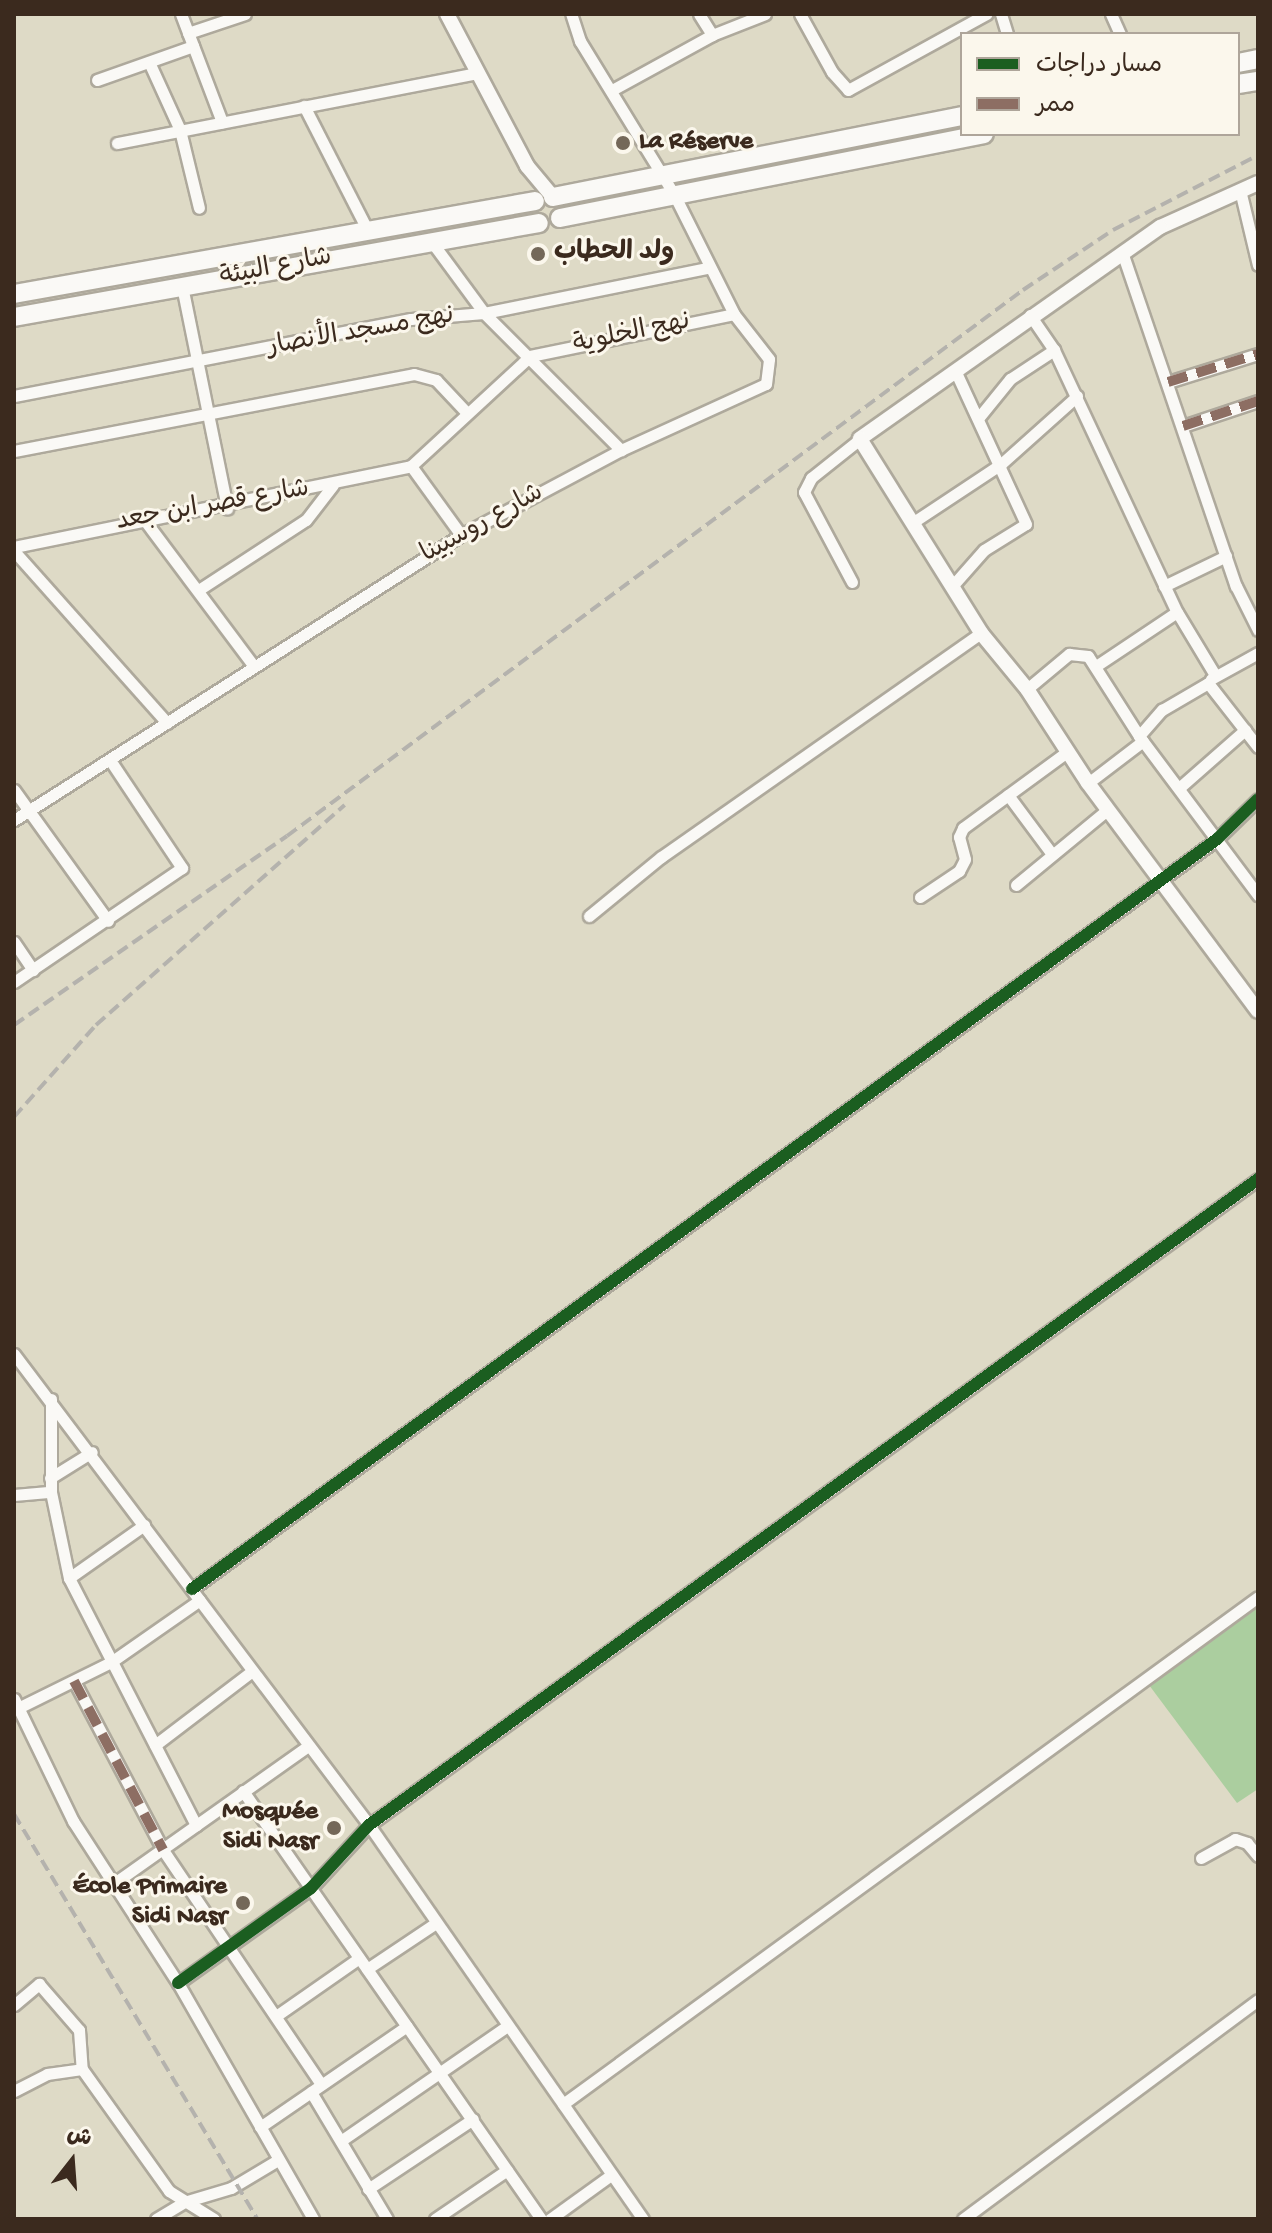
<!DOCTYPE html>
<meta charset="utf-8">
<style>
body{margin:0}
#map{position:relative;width:1272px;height:2233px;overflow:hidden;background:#dedac6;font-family:"Gochi Hand","Playpen Sans Arabic",sans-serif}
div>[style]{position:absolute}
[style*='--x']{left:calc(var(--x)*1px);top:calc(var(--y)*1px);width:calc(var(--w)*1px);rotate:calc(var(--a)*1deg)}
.green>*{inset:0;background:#abce9f}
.roads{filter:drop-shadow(2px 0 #aea99c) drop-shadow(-2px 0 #aea99c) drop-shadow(0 2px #aea99c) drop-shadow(0 -2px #aea99c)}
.minor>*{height:11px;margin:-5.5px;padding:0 5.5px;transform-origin:5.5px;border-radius:5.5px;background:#faf9f6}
.tertiary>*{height:14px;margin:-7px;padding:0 7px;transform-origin:7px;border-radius:7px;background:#faf9f6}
.primary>*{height:18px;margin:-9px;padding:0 9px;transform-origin:9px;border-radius:9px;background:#faf9f6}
.rail>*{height:4px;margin-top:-2px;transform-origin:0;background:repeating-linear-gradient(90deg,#b4b2ad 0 12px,transparent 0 18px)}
.quiet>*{height:10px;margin-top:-5px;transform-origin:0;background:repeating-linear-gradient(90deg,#8d6e63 0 20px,transparent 0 30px)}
.cycleway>*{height:12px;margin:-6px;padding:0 6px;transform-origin:6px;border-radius:6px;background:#1b5e20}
.dots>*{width:22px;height:22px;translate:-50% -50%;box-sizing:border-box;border:4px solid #fbf7ec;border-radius:50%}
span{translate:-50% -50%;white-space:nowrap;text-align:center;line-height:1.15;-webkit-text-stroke:6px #fbf7ec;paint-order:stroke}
.poi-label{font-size:26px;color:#3b2a1e;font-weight:700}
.left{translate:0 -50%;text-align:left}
.right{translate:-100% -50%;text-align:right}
.street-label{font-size:26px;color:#3b2a1e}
.frame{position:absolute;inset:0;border:16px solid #3b2a1e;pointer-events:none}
.legend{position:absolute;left:960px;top:32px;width:280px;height:104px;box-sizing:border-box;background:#fbf7ec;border:2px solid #aea59a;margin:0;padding:10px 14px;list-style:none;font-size:24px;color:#3b2a1e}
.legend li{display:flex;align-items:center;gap:16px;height:40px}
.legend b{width:40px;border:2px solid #aea59a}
.north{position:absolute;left:32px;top:2121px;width:80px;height:80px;-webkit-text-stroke:6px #fbf7ec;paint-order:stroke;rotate:17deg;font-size:22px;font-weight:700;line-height:32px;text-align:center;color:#3b2a1e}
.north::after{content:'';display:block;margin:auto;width:28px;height:36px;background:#3b2a1e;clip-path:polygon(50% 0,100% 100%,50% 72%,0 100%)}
</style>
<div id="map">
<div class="green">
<div style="clip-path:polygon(1258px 1606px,1258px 1789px,1237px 1803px,1149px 1685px)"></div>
</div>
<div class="roads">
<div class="minor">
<div style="--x:181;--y:14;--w:116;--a:69.2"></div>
<div style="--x:699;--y:14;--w:25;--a:58"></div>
<div style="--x:800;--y:14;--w:66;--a:61.1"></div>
<div style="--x:832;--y:72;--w:24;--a:48"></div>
<div style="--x:848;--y:90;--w:158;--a:-28.8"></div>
<div style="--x:1001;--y:14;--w:21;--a:73"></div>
<div style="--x:1111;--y:14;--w:22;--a:66"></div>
<div style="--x:188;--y:33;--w:60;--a:-18.4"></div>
<div style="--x:149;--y:62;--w:75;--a:65.5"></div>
<div style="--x:180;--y:130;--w:80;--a:76.3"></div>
<div style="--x:97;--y:80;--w:102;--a:-19.5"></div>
<div style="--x:612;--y:90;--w:114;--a:-28.8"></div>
<div style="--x:712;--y:35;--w:57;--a:-21.6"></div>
<div style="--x:304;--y:106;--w:140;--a:62.9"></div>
<div style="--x:117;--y:143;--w:368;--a:-11"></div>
<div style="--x:1240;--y:190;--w:77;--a:76.5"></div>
<div style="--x:431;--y:241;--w:89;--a:53.6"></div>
<div style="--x:484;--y:313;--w:194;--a:45"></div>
<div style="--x:1122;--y:252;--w:353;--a:71.2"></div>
<div style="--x:1236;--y:586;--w:49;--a:63.4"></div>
<div style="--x:182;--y:286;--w:227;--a:78.5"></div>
<div style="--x:1030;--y:315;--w:42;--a:55.6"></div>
<div style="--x:1054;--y:350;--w:289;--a:64.9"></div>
<div style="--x:1177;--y:612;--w:74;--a:58.9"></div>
<div style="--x:1168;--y:382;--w:94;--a:-17.3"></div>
<div style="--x:14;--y:396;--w:404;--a:-11"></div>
<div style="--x:411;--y:319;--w:73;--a:-4.7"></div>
<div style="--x:484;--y:313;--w:228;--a:-11.4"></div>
<div style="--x:980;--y:416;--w:48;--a:-51"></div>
<div style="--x:1010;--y:379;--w:53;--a:-33.4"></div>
<div style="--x:1183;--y:426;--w:79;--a:-18.4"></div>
<div style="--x:14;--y:451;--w:407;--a:-10.9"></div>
<div style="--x:414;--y:374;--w:23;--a:15"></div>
<div style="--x:436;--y:380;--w:44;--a:46.8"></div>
<div style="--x:411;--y:466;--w:162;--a:-42.7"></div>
<div style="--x:530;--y:356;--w:208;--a:-11.6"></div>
<div style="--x:411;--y:466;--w:85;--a:54.1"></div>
<div style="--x:143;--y:518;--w:184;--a:53.2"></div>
<div style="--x:912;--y:523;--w:107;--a:-33.5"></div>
<div style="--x:1001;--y:464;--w:102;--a:-41.8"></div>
<div style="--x:14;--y:547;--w:405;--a:-11.5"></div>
<div style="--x:14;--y:551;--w:230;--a:48.3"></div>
<div style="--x:852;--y:582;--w:102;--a:-118.1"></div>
<div style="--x:804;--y:492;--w:16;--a:-63"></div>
<div style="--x:811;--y:478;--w:63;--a:-38.5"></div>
<div style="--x:954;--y:584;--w:45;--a:-48.6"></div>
<div style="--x:984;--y:550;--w:49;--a:-31.8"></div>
<div style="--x:1026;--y:524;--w:170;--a:-114.8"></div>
<div style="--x:1164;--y:586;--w:69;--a:-25.8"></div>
<div style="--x:200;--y:589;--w:126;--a:-33.1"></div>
<div style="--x:306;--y:520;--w:44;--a:-52.4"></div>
<div style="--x:1096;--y:666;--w:97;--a:-33.7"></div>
<div style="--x:1211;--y:679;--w:54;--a:-29"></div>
<div style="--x:1027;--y:689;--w:55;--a:-39.8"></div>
<div style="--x:1069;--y:654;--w:19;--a:6"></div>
<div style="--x:1088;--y:656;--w:95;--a:57.5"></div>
<div style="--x:1139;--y:736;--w:199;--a:53.2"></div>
<div style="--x:1139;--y:736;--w:35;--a:-49"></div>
<div style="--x:1162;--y:710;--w:53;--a:-30.4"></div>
<div style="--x:1208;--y:683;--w:81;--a:52"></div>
<div style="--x:1088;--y:783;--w:69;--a:-37.4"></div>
<div style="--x:1179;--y:788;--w:88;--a:-41.3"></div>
<div style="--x:14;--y:790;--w:161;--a:54.3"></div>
<div style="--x:1008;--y:795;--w:72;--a:53.4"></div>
<div style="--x:14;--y:820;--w:530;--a:-32.52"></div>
<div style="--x:461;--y:535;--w:181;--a:-28"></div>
<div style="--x:621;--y:450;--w:159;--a:-24.5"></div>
<div style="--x:766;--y:384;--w:25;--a:-83"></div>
<div style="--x:769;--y:359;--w:57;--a:-127.9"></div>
<div style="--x:734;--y:314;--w:132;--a:-116.6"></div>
<div style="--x:675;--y:196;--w:182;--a:-121.5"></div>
<div style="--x:580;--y:41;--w:28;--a:-108"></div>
<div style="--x:1016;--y:885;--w:118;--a:-39.5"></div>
<div style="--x:920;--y:897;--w:47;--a:-33.7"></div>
<div style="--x:959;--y:871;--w:13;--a:-63"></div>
<div style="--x:965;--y:859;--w:23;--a:-105"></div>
<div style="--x:959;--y:837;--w:10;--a:-66"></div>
<div style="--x:963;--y:828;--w:129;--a:-36.2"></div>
<div style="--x:589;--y:916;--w:93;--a:-39.3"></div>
<div style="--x:661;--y:857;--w:391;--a:-35"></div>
<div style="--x:14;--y:942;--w:34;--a:56"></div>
<div style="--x:14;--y:982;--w:203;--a:-34.2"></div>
<div style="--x:182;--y:868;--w:130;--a:-123.7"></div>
<div style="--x:14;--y:1354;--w:590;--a:52.99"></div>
<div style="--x:369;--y:1825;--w:480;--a:55.2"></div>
<div style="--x:51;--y:1399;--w:93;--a:90"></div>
<div style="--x:51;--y:1492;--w:88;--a:78.2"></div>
<div style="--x:69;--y:1578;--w:278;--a:62.8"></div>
<div style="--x:50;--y:1478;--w:49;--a:-31.8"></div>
<div style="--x:14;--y:1495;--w:37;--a:-5"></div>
<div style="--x:69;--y:1578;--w:92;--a:-35.2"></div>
<div style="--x:192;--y:1589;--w:1270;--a:-36.19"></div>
<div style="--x:1217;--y:839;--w:57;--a:-44.3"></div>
<div style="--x:74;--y:1681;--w:191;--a:62.2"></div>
<div style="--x:163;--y:1850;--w:282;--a:56"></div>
<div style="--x:14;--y:1699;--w:136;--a:64.2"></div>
<div style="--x:73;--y:1821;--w:193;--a:57.1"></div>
<div style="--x:178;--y:1983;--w:272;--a:60.2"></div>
<div style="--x:18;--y:1708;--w:104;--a:-26.3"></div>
<div style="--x:111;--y:1662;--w:108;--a:-34.9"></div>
<div style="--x:155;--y:1745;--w:122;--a:-37.3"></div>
<div style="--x:243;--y:1791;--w:522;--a:55.15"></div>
<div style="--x:1201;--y:1858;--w:39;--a:-29"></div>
<div style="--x:1235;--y:1839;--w:13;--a:18"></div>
<div style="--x:1247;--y:1843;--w:17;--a:50"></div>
<div style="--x:113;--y:1884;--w:239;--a:-35.3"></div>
<div style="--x:367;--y:1969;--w:83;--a:-33.7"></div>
<div style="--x:178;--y:1983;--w:163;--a:-35.5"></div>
<div style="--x:311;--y:1888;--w:86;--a:-47.4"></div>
<div style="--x:369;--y:1825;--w:1099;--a:-36"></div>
<div style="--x:14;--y:2005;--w:33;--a:-40"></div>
<div style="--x:39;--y:1984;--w:61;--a:49"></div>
<div style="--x:79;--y:2030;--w:39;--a:86"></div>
<div style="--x:82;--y:2069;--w:150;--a:54.5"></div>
<div style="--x:169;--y:2191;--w:53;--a:31.9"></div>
<div style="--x:276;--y:2016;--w:101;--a:-34.9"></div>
<div style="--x:14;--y:2091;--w:37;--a:-27"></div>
<div style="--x:47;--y:2074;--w:35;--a:-8"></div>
<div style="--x:311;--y:2092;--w:148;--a:59.1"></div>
<div style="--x:563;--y:2104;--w:860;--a:-36.11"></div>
<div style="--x:260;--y:2127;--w:178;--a:-34.5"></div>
<div style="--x:342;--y:2140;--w:201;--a:-34.6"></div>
<div style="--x:368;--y:2189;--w:126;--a:-33.7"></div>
<div style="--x:156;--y:2219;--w:33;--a:-31"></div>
<div style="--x:184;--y:2202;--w:49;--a:-16.6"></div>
<div style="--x:231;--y:2188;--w:55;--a:-30.8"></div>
<div style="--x:435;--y:2219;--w:87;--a:-34.2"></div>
<div style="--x:550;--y:2219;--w:75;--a:-35.8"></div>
<div style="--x:963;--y:2219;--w:367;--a:-36.6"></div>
</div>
<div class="tertiary">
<div style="--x:447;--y:14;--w:172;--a:62.2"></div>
<div style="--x:527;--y:166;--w:40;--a:50"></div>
<div style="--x:1258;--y:183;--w:107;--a:155.8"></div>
<div style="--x:1160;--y:227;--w:367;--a:144.8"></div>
<div style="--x:860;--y:439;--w:229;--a:58"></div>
<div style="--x:981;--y:633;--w:72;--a:50.6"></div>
<div style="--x:1027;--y:689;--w:112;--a:57"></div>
<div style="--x:1088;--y:783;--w:284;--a:53.3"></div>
</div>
<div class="primary">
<div style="--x:1238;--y:63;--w:20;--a:-11"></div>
<div style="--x:1238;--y:84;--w:20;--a:-9"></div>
<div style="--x:553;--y:197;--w:417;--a:-11.2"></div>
<div style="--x:560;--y:218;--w:432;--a:-11.2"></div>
<div style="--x:14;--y:294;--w:529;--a:-10.12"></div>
<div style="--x:14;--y:317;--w:533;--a:-10.15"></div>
</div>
</div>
<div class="rail">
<div style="--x:14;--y:1025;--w:332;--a:-34.7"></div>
<div style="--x:287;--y:836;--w:916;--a:-36.57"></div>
<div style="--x:1023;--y:290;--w:108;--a:-33.7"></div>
<div style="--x:1113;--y:230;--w:163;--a:-27.3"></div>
<div style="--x:14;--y:1117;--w:123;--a:-48.3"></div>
<div style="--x:96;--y:1025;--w:332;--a:-41.5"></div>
<div style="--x:14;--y:1814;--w:472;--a:59"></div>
</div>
<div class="quiet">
<div style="--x:1168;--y:382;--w:94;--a:-17.3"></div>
<div style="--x:1183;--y:426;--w:79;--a:-18.4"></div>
<div style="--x:74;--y:1681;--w:191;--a:62.2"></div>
</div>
<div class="cycleway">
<div style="--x:192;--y:1589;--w:1270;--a:-36.19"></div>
<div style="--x:1217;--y:839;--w:57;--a:-44.3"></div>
<div style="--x:178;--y:1983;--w:163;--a:-35.5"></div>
<div style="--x:311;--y:1888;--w:86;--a:-47.4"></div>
<div style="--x:369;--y:1825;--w:1099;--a:-36"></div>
</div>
<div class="dots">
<div style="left:623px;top:143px;background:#746859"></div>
<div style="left:538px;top:254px;background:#746859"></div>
<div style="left:334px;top:1828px;background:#746859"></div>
<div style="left:243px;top:1903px;background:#746859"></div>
</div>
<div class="poi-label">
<span class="left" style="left:639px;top:143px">La Réserve</span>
<span class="left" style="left:554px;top:254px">ولد الحطاب</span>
<span class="right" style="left:318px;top:1828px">Mosquée<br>Sidi Nasr</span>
<span class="right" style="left:227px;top:1903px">École Primaire<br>Sidi Nasr</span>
</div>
<div class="street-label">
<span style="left:276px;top:269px;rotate:-11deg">شارع البيئة</span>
<span style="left:361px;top:333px;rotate:-10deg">نهج مسجد الأنصار</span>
<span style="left:632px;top:335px;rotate:-12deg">نهج الخلوية</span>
<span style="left:213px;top:507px;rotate:-10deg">شارع قصر ابن جعد</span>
<span style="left:483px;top:525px;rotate:-29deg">شارع روسبينا</span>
</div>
<div class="frame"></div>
<ul class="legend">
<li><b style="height:10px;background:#1b5e20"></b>مسار دراجات</li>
<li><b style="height:10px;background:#8d6e63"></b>ممر</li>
</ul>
<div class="north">ش</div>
</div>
